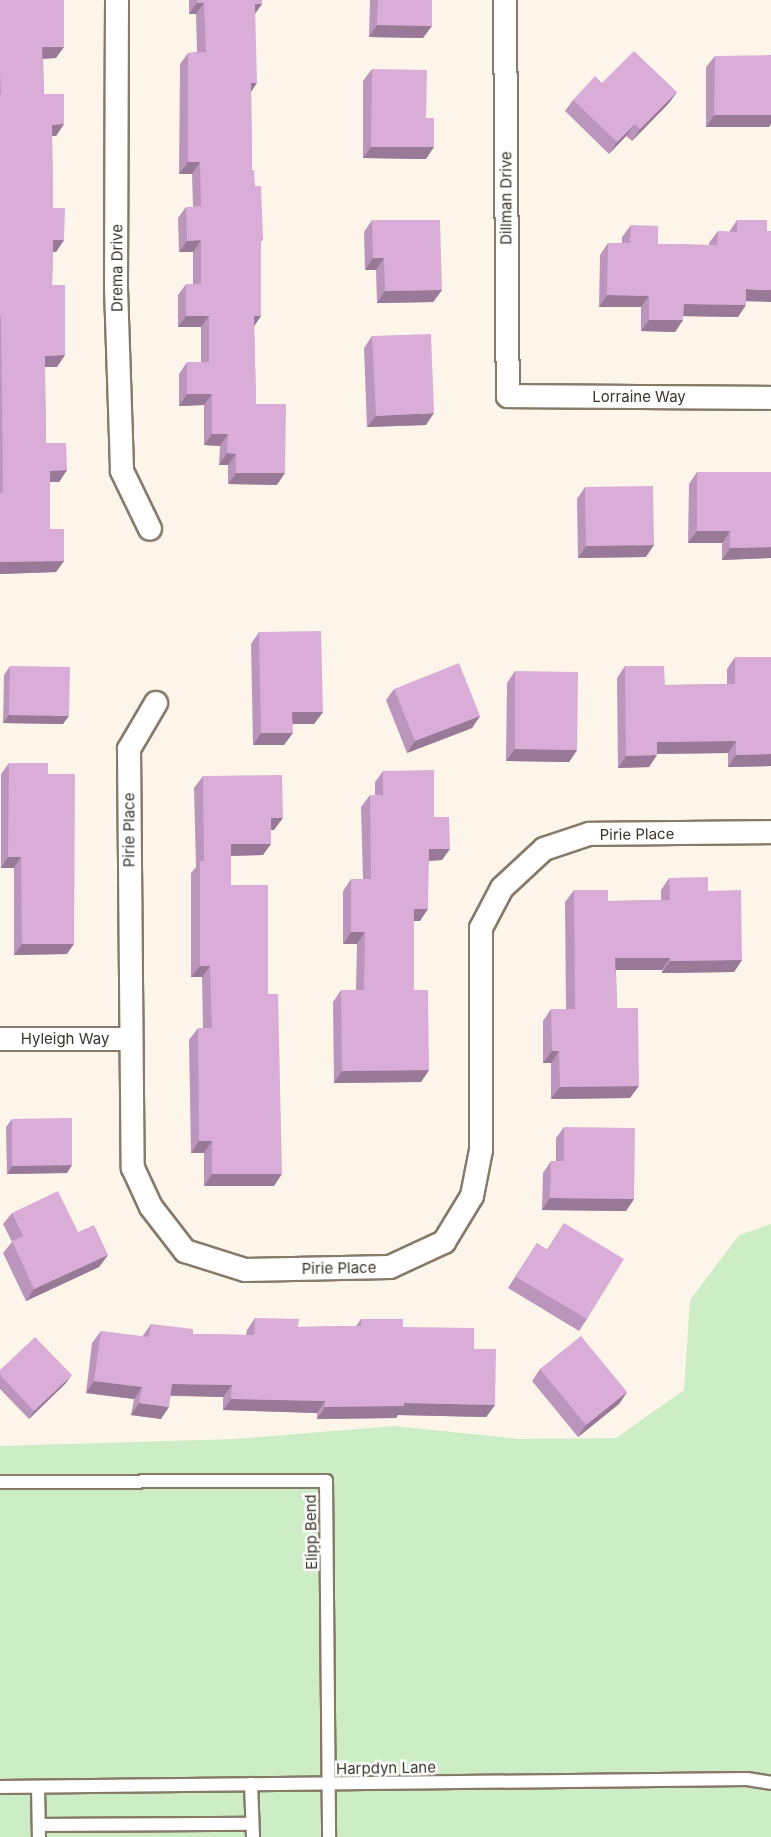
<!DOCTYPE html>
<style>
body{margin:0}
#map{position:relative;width:771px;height:1837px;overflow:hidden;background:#fef5ea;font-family:Inter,sans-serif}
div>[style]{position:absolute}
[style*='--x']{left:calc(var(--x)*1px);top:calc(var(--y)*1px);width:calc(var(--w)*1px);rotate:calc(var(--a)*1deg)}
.green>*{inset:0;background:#ccedc6}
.roads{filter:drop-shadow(2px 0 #877a69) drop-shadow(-2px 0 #877a69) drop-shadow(0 2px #877a69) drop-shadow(0 -2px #877a69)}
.service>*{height:12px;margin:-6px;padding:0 6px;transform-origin:6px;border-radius:6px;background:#fff}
.minor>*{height:22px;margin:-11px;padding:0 11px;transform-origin:11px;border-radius:11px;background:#fff}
.wall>*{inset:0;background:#bb95bb}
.shaded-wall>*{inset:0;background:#997998}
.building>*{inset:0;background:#daadd9}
span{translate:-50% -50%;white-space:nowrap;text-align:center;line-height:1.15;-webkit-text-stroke:5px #fff;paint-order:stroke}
.street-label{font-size:15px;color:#3a342d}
</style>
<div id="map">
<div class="green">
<div style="clip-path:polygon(771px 1224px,771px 1837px,0 1837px,0 1446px,235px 1439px,394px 1426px,519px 1439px,616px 1438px,684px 1390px,690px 1300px,739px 1235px)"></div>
</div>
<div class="roads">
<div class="service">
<div style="--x:0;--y:1482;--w:326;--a:-0.2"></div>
<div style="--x:326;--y:1481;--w:356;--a:89.5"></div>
<div style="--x:251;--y:1784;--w:53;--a:87.8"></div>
<div style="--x:0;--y:1787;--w:747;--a:-0.61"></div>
<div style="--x:747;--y:1779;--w:24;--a:9"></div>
<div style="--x:38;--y:1787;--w:50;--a:88.9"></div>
<div style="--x:39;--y:1825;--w:213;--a:-0.3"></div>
</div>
<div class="minor">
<div style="--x:117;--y:0;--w:288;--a:90.2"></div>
<div style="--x:116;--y:288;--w:183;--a:88.1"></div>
<div style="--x:122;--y:471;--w:64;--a:64.2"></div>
<div style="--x:505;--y:0;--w:396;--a:89.6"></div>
<div style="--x:508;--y:396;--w:263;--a:0.4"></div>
<div style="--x:156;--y:703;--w:53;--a:120.4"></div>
<div style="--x:129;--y:749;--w:419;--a:89.5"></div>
<div style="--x:133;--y:1168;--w:43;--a:65.2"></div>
<div style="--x:151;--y:1207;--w:56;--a:52.3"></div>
<div style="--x:185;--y:1251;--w:63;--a:17.6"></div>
<div style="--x:245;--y:1270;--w:145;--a:-1.2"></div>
<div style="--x:390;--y:1267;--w:60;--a:-24.8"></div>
<div style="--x:444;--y:1242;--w:54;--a:-58.7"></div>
<div style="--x:472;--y:1196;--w:47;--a:-78.9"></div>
<div style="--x:481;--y:1150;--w:222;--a:-90"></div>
<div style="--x:481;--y:928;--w:45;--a:-62.3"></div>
<div style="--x:502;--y:888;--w:57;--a:-42.9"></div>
<div style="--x:544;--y:849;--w:47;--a:-18.4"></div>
<div style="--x:589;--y:834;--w:182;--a:-0.6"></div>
<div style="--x:0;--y:1039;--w:130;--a:0"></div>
</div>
</div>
<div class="wall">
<div style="clip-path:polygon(0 0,56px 58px,43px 59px,44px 94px,64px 124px,56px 136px,52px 136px,53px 208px,64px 240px,56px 252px,53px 252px,52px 285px,65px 355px,57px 367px,45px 367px,46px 443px,67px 470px,59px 482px,50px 482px,50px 529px,64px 561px,56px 572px,0 574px)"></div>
<div style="clip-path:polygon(189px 0,262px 0,262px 4px,255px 14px,251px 91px,252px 170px,263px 239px,261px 242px,261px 316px,254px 325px,256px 404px,277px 485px,228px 484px,228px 465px,219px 465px,220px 446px,204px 445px,204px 405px,179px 406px,179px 374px,187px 362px,201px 362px,201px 327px,178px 327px,178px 295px,186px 284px,193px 284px,193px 252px,179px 252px,178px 218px,186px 207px,193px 207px,192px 174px,179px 174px,180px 64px,188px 53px,197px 52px,196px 14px,189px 14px)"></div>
<div style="clip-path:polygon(370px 0,432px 0,423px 38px,369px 37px)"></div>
<div style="clip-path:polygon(715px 56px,769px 127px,706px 127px,706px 67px)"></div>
<div style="clip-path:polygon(372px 69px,426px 159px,363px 158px,363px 81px)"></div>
<div style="clip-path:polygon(602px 83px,677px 92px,669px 103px,632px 141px,626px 136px,609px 154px,565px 111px,573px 100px)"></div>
<div style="clip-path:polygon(372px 220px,442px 290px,433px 302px,377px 303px,376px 270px,365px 270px,364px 232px)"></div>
<div style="clip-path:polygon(737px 220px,746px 301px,738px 317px,683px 316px,683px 320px,675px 332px,641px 331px,641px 307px,599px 307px,600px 255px,608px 243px,622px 243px,622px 237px,631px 225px,658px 244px,709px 245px,709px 243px,718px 231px,729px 232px)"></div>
<div style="clip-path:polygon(372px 336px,426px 425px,367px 427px,364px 348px)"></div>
<div style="clip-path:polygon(697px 472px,771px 558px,722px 560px,722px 543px,688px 543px,689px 484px)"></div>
<div style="clip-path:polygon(585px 487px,646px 557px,578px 558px,577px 499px)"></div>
<div style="clip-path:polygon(259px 632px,323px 712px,314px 724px,293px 724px,284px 745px,253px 745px,251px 644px)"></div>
<div style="clip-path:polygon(735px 657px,771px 657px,771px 766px,728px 767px,728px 753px,657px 754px,649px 767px,618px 768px,617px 678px,625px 666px,665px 685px,727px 684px,727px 669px)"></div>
<div style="clip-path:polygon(10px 666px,63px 724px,3px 723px,4px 675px)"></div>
<div style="clip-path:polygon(515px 671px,577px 750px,569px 762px,506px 761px,507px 683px)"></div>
<div style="clip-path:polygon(394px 689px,480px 716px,472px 728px,407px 753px,386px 700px)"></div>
<div style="clip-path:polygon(9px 763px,48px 774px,67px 954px,14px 955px,14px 868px,1px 868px,1px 774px)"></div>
<div style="clip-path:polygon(383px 771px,434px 817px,442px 860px,429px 861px,420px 921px,414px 921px,414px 990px,429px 1070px,421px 1082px,334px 1083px,333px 1002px,341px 990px,356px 990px,357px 944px,343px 944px,343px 891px,351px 879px,363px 879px,361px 807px,370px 795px,375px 795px,375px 782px)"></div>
<div style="clip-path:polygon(203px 776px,274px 830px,271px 830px,263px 855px,231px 856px,231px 885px,268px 994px,274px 1186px,204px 1186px,204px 1153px,191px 1153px,189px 1040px,198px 1028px,203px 1028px,202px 977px,191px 977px,191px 873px,196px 867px,194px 788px)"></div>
<div style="clip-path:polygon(669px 878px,708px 891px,742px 960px,734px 972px,662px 973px,662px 970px,616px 970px,617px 1008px,630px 1098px,551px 1099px,551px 1063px,543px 1063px,543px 1021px,551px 1009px,566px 1009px,565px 902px,574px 890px,608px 901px,661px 900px,661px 890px)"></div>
<div style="clip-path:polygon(12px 1119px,67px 1173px,7px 1174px,6px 1127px)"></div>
<div style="clip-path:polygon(564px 1127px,634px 1199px,626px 1211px,542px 1210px,543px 1173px,551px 1161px,556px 1161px,556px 1138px)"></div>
<div style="clip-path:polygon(12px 1213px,78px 1232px,108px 1255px,99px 1267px,26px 1301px,3px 1253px,12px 1242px,3px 1224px)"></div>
<div style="clip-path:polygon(564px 1223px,587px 1319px,579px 1331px,508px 1288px,537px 1243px,547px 1250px)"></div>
<div style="clip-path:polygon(255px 1318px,298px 1327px,356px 1326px,361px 1319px,403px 1327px,474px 1349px,495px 1405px,486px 1417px,398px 1415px,396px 1418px,317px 1419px,317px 1413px,223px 1410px,223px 1397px,170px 1396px,161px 1419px,131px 1415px,134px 1399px,86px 1393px,92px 1343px,101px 1331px,142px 1337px,151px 1324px,193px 1334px,246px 1335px,247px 1330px)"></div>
<div style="clip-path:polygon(540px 1369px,627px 1392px,619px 1404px,578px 1437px,532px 1381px)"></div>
<div style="clip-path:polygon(0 1370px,66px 1383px,29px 1419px,0 1389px)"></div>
</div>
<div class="shaded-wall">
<div style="clip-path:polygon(197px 3px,204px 3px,196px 14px,189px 14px)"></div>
<div style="clip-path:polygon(255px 4px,262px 4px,254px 15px)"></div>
<div style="clip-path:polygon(377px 25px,432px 26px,423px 38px,369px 37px)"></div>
<div style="clip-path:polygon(42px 47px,64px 47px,56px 58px,34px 59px)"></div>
<div style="clip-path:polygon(251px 83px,257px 83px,249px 95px)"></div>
<div style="clip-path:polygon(677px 92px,669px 103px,632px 141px,640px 129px)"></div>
<div style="clip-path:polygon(714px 115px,771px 115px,771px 124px,769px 127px,706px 127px)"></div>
<div style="clip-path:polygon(64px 124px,56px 136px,43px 136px,52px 125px)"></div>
<div style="clip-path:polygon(635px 124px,626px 136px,609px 154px,617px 142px)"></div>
<div style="clip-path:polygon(371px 147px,434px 147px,426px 159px,363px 158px)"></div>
<div style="clip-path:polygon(188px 162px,200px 162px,192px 174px,179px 174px)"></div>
<div style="clip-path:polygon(53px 240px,64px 240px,56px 252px,45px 251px)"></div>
<div style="clip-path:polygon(201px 240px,193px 252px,179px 252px,187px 241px)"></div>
<div style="clip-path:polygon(373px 258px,384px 258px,376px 270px,365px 270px)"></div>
<div style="clip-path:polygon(746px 289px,771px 290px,771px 302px,738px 301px)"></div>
<div style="clip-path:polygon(442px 290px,433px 302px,377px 303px,385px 291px)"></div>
<div style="clip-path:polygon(607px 295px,649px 296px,641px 307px,599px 307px)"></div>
<div style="clip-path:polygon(684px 304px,746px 305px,738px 317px,675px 316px)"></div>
<div style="clip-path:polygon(186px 316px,209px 316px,201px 327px,178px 327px)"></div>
<div style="clip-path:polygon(254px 316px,261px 316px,253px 328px)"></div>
<div style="clip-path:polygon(649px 320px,683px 320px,675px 332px,641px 331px)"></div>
<div style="clip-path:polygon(65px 355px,57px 367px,37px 367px,45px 356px)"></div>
<div style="clip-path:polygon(187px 394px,212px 394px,204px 405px,179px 406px)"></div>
<div style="clip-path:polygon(434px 413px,426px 425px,367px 427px,376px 416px)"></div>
<div style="clip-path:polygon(212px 434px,228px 434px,220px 446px,204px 445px)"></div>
<div style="clip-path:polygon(227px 453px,236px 454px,228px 465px,219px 465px)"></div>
<div style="clip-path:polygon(67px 470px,59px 482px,42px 482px,50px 471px)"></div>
<div style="clip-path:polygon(236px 473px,285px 473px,277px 485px,228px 484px)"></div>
<div style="clip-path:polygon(697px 531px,730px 531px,722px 543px,688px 543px)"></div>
<div style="clip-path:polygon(654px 545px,646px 557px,578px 558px,586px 546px)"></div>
<div style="clip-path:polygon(771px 547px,771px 558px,722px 560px,730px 548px)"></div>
<div style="clip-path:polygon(64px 561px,56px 572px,0 574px,0 562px)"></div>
<div style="clip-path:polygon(292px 712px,323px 712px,314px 724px,284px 724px)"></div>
<div style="clip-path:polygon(9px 715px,69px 716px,63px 724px,3px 723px)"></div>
<div style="clip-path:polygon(480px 716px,472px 728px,407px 753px,415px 741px)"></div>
<div style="clip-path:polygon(261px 733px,293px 733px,284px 745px,253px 745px)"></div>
<div style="clip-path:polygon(736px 741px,728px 753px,649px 754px,657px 742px)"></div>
<div style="clip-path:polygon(515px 749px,577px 750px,569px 762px,506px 761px)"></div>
<div style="clip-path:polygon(771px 754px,771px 766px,728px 767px,736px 755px)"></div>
<div style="clip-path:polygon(657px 755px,649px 767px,618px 768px,626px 756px)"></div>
<div style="clip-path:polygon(271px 818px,283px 818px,274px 830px,262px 830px)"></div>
<div style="clip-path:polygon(231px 844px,271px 844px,263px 855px,223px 856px)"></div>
<div style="clip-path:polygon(429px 849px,450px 849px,442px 860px,421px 861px)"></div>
<div style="clip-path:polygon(8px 857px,21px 857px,14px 868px,1px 868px)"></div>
<div style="clip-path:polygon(414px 909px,428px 909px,420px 921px,406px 921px)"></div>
<div style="clip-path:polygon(351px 932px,365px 932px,357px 944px,343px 944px)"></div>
<div style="clip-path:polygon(22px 944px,74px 944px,67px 954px,14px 955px)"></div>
<div style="clip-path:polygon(615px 958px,670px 958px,662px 970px,607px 970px)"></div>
<div style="clip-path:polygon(742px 960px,734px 972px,662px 973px,670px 961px)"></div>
<div style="clip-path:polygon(200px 966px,210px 966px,202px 977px,191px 977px)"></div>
<div style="clip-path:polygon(552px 1051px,559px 1051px,551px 1063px,543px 1063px)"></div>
<div style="clip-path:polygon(429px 1070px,421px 1082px,334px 1083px,342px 1071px)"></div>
<div style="clip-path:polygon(639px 1086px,630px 1098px,551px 1099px,560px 1087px)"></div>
<div style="clip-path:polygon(199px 1141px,212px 1141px,204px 1153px,191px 1153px)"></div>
<div style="clip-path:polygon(72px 1165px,67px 1173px,7px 1174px,12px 1166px)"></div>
<div style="clip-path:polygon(212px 1174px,282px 1174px,274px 1186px,204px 1186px)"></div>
<div style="clip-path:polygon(550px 1198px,634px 1199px,626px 1211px,542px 1210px)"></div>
<div style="clip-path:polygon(108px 1255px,99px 1267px,26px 1301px,34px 1289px)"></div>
<div style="clip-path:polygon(72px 1375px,66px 1383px,29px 1419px,34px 1411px)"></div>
<div style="clip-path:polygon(94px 1381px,142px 1387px,134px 1399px,86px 1393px)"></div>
<div style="clip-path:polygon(172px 1384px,232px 1385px,223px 1397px,164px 1395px)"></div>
<div style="clip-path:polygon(627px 1392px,619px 1404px,578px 1437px,586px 1425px)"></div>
<div style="clip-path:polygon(231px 1399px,325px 1401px,317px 1413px,223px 1410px)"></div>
<div style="clip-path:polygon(139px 1403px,169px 1407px,161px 1419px,131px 1415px)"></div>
<div style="clip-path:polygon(404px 1403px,495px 1405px,486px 1417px,398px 1415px,396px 1418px,317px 1419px,325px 1407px)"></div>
</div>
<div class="building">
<div style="clip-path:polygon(0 0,64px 0,64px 47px,42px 47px,44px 94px,64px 94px,64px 124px,52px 125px,53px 208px,65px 208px,64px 240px,53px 240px,52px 285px,65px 285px,65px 355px,45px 356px,45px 392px,46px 443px,66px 443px,67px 470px,50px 471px,50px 529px,64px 529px,64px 561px,0 562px,0 493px,3px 493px,1px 317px,0 317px,0 94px,1px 94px,0 70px)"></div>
<div style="clip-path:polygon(197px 0,262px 0,262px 4px,255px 4px,257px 83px,251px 83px,252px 170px,254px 170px,255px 186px,261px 186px,263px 239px,261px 239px,261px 316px,254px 316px,256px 404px,286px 404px,285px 473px,236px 473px,236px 454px,227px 453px,228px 434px,212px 434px,212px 394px,187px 394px,187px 362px,209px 362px,209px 316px,186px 316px,186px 284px,201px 284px,201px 240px,187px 241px,186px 207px,201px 206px,200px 162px,188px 162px,188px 53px,206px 52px,204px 3px,197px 3px)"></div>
<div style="clip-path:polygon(378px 0,432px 0,432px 26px,377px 25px)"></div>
<div style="clip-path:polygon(634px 51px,677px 92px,640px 129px,635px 124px,617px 142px,573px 100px,595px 76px,602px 83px)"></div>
<div style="clip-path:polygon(771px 55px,771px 115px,714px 115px,715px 56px)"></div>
<div style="clip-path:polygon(372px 69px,427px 70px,426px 118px,434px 118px,434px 147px,371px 147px)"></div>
<div style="clip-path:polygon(372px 220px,440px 220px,442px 290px,385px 291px,384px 258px,373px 258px)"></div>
<div style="clip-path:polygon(737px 220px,767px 220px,767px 231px,771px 231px,771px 290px,746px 289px,746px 305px,684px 304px,683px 320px,649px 320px,649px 296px,607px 295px,608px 243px,630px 243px,631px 225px,658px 226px,658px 244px,717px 245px,718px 231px,737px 232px)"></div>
<div style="clip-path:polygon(431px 334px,434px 413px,376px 416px,372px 336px)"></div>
<div style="clip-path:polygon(697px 472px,771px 472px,771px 547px,730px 548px,730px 531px,697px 531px)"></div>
<div style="clip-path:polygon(653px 486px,654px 545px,586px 546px,585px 487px)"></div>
<div style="clip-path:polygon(321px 631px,323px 712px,292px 712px,293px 733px,261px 733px,259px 632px)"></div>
<div style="clip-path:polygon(735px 657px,771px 657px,771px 754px,736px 755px,736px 741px,657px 742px,657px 755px,626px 756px,625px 666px,664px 666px,665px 685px,735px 684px)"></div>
<div style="clip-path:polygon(459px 663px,480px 716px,415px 741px,394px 689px)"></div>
<div style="clip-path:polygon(10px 666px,70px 667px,69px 716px,9px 715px)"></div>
<div style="clip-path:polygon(515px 671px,578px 672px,577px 750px,515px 749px)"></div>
<div style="clip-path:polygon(9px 763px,48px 763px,48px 774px,75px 774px,74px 944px,22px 944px,21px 857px,8px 857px)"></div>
<div style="clip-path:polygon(434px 770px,434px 817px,449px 817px,450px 849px,429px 849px,428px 909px,414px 909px,414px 990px,428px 990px,429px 1070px,342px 1071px,341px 990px,364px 990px,365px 932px,351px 932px,351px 879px,371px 879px,370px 795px,383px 795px,383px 771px)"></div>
<div style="clip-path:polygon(282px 775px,283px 818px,271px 818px,271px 844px,231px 844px,231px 885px,268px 885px,268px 994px,278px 994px,282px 1174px,212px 1174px,212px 1141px,199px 1141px,198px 1028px,212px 1028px,210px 966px,200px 966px,200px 861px,204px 861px,203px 776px)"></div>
<div style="clip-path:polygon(708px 877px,708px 891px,741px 890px,742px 960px,670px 961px,670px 958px,615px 958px,617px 1008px,638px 1008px,639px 1086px,560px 1087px,559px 1051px,552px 1051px,551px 1009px,575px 1009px,574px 890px,608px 890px,608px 901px,670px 900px,669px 878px)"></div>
<div style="clip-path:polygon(72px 1118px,72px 1165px,12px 1166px,12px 1119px)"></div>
<div style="clip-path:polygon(564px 1127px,635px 1128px,634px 1199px,550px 1198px,551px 1161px,564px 1161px)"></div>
<div style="clip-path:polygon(58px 1191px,78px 1232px,94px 1225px,108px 1255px,34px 1289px,12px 1241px,23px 1236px,12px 1213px)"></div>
<div style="clip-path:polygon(564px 1223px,624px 1259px,587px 1319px,516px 1277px,537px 1243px,548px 1250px)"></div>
<div style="clip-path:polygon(255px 1318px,299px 1319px,298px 1327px,361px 1326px,361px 1319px,403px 1319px,403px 1327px,474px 1328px,474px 1349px,496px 1349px,495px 1405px,404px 1403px,404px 1406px,325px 1407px,325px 1401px,231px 1399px,232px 1385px,172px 1384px,169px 1407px,139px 1403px,142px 1387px,94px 1381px,101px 1331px,149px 1337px,151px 1324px,193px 1329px,193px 1334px,254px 1335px)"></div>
<div style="clip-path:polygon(581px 1336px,627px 1392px,586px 1425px,540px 1369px)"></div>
<div style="clip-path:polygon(35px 1337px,72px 1375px,34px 1411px,0 1375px,0 1370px)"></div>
</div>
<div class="street-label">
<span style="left:506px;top:198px;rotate:-90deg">Dillman Drive</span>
<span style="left:117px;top:268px;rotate:-90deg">Drema Drive</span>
<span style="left:639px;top:397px">Lorraine Way</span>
<span style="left:129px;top:830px;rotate:-90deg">Pirie Place</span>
<span style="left:637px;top:834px;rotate:-1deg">Pirie Place</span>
<span style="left:65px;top:1039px">Hyleigh Way</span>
<span style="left:339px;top:1268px;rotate:-1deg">Pirie Place</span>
<span style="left:311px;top:1532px;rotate:-91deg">Elipp Bend</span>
<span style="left:386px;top:1768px;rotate:-1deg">Harpdyn Lane</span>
</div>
</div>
